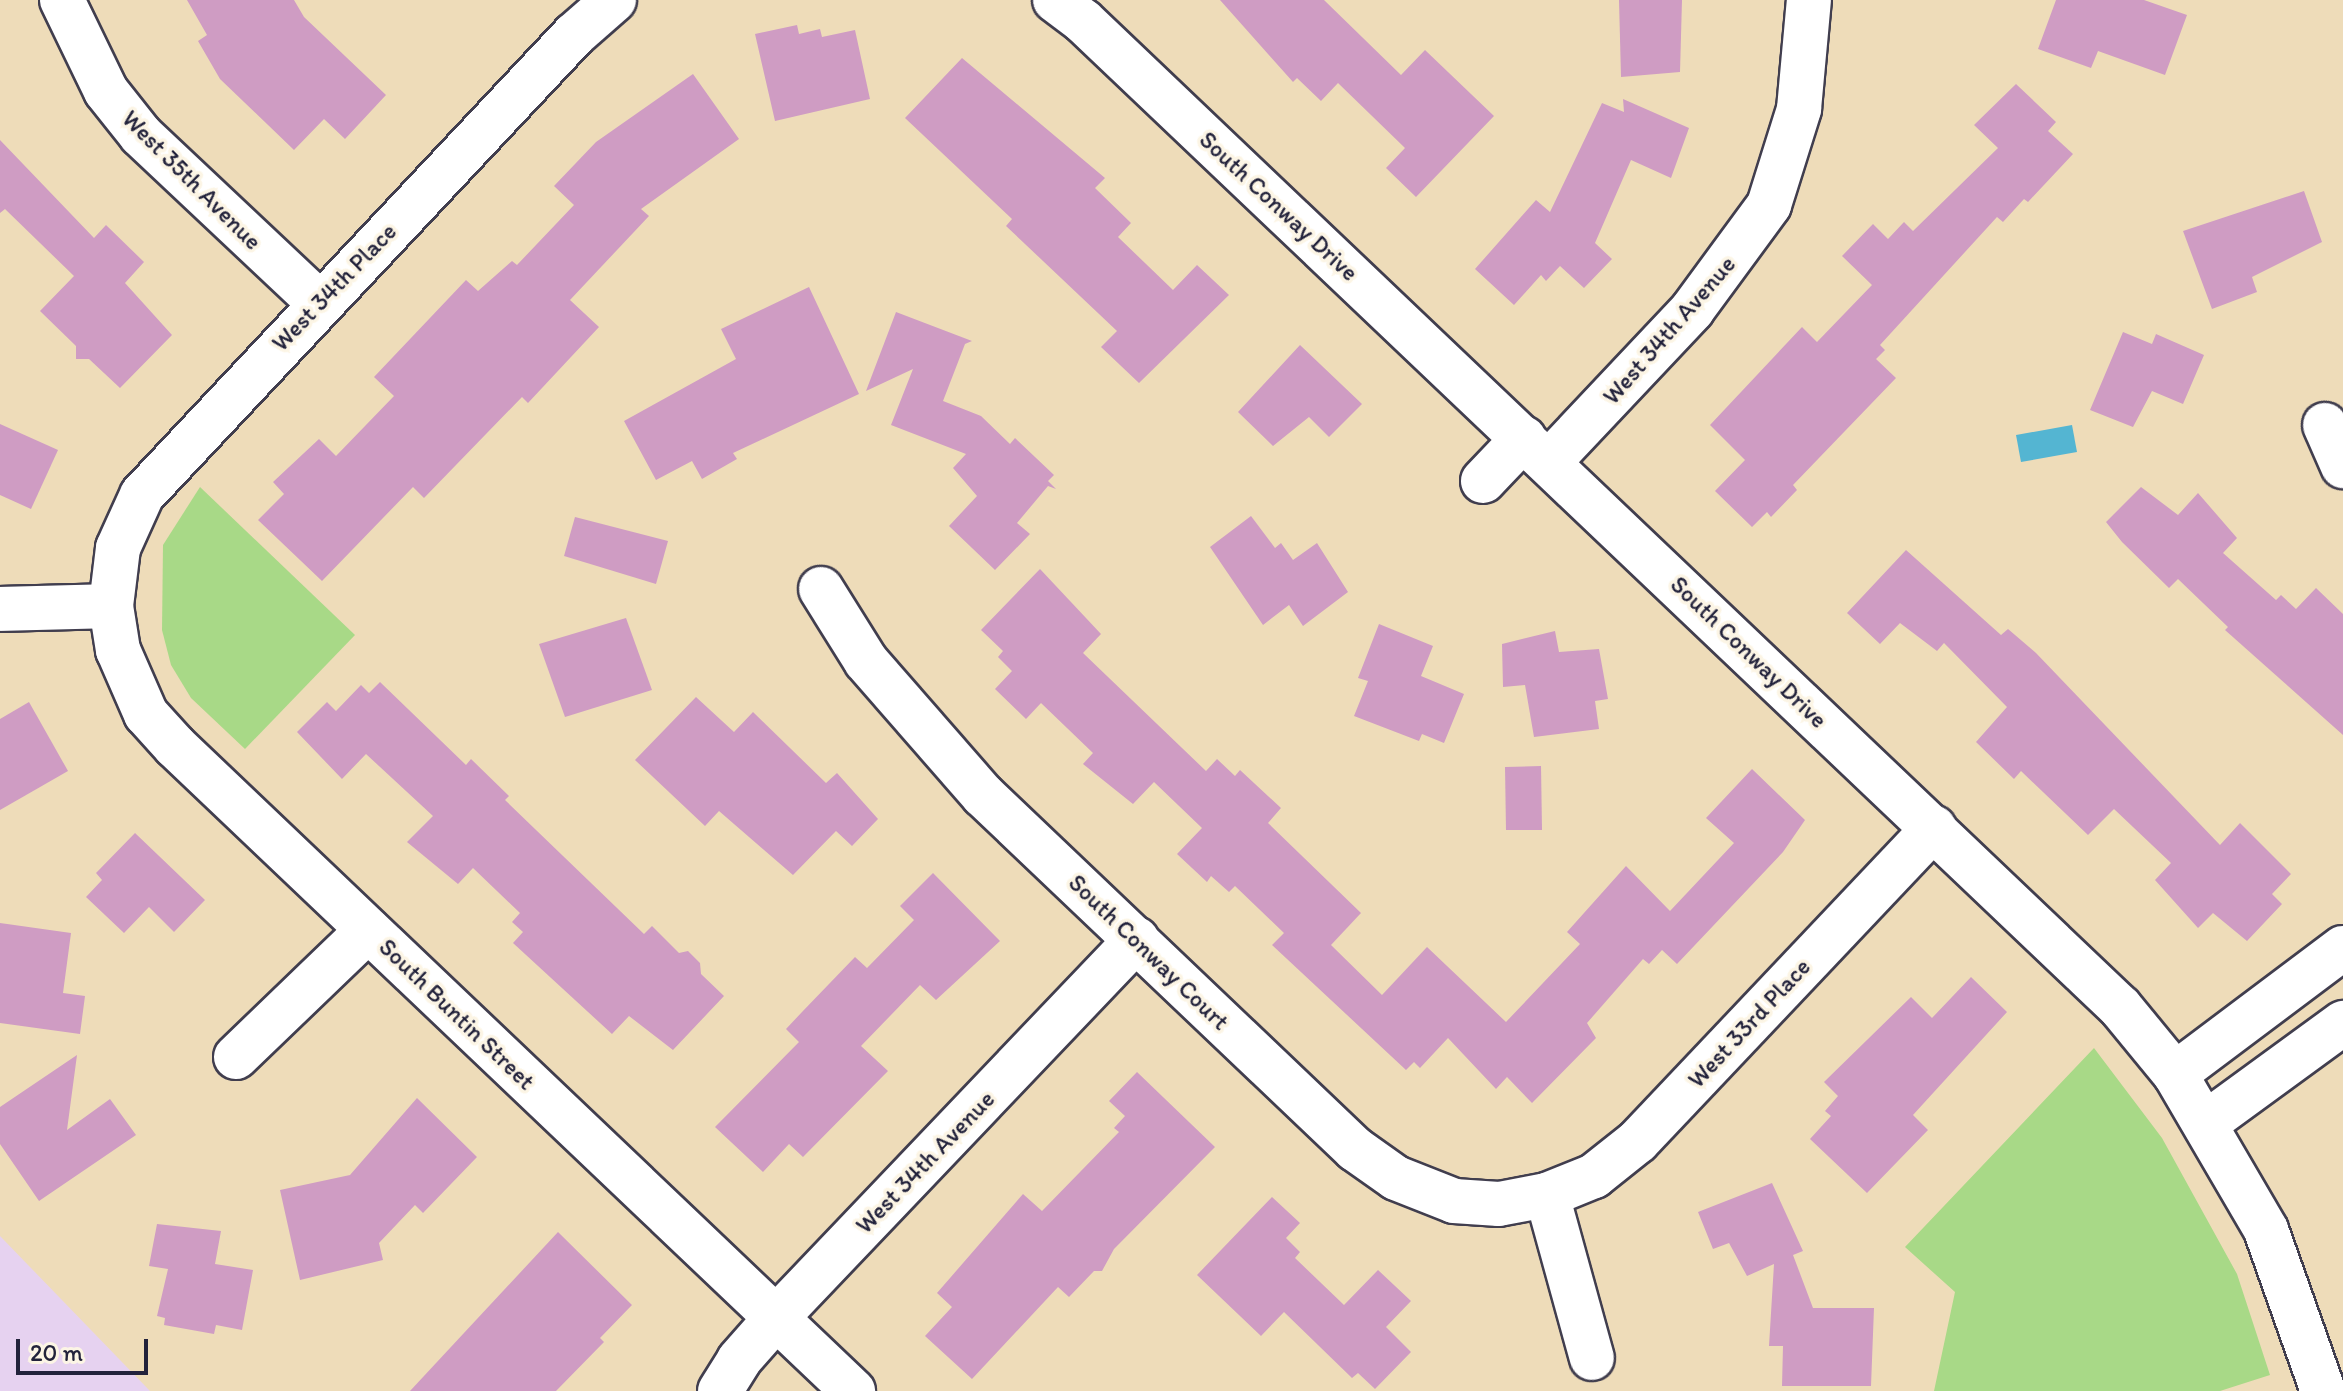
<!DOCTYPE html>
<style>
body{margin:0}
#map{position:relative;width:2343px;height:1391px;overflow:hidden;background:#eedcb9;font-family:Itim,sans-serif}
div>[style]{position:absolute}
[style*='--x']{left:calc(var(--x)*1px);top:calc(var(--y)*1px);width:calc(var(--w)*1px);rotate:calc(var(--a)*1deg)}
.built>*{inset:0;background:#e6d2f0}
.green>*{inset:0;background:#a8d987}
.water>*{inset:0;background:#54b5d2}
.building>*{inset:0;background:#cf9cc3}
.roads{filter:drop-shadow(2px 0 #413e4e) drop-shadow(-2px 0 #413e4e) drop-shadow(0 2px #413e4e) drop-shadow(0 -2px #413e4e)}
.minor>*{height:44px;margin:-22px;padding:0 22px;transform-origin:22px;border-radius:22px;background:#fff}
span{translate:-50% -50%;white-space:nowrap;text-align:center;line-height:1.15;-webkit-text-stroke:7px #fcf5e5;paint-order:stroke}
.street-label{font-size:24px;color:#22223b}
.scale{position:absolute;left:16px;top:1339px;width:132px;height:36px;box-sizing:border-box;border:4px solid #22223b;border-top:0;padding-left:10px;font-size:24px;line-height:28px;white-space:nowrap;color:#22223b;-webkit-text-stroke:6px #fcf5e5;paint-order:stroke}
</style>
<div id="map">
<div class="built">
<div style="clip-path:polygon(0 1236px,150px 1391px,0 1391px)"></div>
</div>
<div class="green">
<div style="clip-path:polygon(200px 487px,355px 635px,245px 749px,191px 698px,171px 665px,162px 630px,163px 545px)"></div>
<div style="clip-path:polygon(2094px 1048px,2162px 1138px,2237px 1274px,2270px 1375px,2220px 1391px,1934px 1391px,1955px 1292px,1905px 1247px)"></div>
</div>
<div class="water">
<div style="clip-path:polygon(2072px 425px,2077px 452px,2021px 462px,2016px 435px)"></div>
</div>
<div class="building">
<div style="clip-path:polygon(187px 0,294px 0,304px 17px,386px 95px,345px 139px,324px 119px,294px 150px,220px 79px,198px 41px,207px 35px)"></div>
<div style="clip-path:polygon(1220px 0,1324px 0,1401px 75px,1425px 50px,1494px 116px,1416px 197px,1386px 168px,1405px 148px,1338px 83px,1321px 101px,1297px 78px,1293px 82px)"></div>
<div style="clip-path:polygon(1619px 0,1682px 0,1680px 72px,1621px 77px)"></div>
<div style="clip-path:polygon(2056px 0,2144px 0,2187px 15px,2165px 75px,2098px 51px,2091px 68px,2038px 49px)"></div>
<div style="clip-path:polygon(797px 25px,799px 34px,820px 29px,822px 37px,855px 30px,870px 99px,775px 121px,755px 34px)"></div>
<div style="clip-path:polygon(962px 58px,1105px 178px,1095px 188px,1131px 223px,1118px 237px,1173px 290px,1197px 265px,1229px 295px,1139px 383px,1101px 347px,1117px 331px,1006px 226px,1012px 219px,905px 118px)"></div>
<div style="clip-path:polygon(693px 74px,739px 139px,641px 209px,649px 216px,570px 300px,599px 327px,528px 403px,522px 397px,424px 498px,413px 487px,322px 581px,258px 520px,284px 494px,273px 482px,319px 439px,336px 456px,394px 396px,374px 377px,466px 280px,478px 291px,512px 261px,517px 265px,574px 205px,554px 186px,596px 142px)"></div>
<div style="clip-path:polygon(2016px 84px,2056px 122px,2048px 131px,2073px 154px,2028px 202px,2024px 199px,2003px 222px,1997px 217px,1880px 345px,1885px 350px,1876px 359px,1896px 378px,1793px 485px,1797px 490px,1771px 517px,1767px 512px,1752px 527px,1715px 491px,1745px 460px,1710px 425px,1802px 327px,1817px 342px,1872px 285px,1842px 256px,1873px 224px,1888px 239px,1904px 222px,1913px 231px,1998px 148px,1974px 125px)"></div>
<div style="clip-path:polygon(1623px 99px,1689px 128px,1671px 178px,1631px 160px,1595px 243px,1612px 259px,1584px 288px,1560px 266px,1546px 281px,1541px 275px,1514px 305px,1475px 269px,1536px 200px,1550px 212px,1602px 103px,1624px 112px)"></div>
<div style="clip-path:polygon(0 140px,94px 238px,106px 225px,144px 262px,125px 283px,172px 335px,120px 388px,89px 359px,76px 359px,76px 346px,40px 311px,74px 276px,5px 209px,0 213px)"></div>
<div style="clip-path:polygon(2304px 191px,2322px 242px,2252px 277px,2257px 292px,2212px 309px,2183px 231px)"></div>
<div style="clip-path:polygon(809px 287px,859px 394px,733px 453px,737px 459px,702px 479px,692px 461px,656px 480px,624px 421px,736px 359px,721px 329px)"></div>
<div style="clip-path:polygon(896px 312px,972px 341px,965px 344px,943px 401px,981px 416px,1010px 444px,1015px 438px,1054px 475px,1048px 481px,1056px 489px,1048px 486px,1017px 523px,1030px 534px,995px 570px,949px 526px,977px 496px,953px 468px,966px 454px,891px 425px,913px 369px,866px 391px)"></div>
<div style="clip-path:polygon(2123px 332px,2152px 344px,2156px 334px,2204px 355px,2183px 404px,2152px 391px,2133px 427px,2090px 410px)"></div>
<div style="clip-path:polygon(1300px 345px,1362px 404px,1329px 437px,1309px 417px,1273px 446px,1238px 412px)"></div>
<div style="clip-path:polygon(0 424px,58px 450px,31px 509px,0 495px)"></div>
<div style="clip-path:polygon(2141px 487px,2178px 515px,2198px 493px,2237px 538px,2223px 553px,2276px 600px,2281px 595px,2296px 609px,2316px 588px,2343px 614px,2343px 735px,2225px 630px,2228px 627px,2178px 579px,2169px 588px,2122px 542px,2106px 522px)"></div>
<div style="clip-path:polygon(1251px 516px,1275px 548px,1281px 543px,1293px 560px,1317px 543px,1348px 592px,1303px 626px,1289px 605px,1263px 625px,1210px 547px)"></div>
<div style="clip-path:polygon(575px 517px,668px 541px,656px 584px,564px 556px)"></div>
<div style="clip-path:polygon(1906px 550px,2001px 635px,2008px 629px,2036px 653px,2220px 845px,2240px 823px,2291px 874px,2272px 894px,2282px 904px,2247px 941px,2213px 913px,2198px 928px,2155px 880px,2171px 863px,2114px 809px,2088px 835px,2021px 771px,2014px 779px,1976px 742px,2007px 707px,1944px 643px,1937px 651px,1900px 623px,1880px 644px,1847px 613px)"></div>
<div style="clip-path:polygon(1040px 569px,1101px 634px,1083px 653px,1206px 771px,1217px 759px,1235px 776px,1240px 770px,1281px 808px,1268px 823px,1361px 913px,1331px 945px,1382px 995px,1427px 947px,1506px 1022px,1580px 944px,1567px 932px,1626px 866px,1670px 911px,1734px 843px,1706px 818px,1752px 769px,1805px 820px,1783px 852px,1677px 964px,1662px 950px,1649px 964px,1643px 959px,1587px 1023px,1596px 1038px,1532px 1103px,1507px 1077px,1496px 1089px,1448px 1038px,1420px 1068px,1414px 1062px,1406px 1070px,1272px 945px,1284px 933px,1235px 886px,1229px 892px,1211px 876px,1207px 882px,1177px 854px,1202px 828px,1154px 782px,1133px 804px,1083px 764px,1093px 753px,1041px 703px,1026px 719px,995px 689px,1012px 671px,998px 657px,1003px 651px,981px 630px)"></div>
<div style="clip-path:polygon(626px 618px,652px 690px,565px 717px,539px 644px)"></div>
<div style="clip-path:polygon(1379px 624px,1433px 646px,1421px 676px,1464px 694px,1444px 743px,1422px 734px,1419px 741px,1354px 716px,1368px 681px,1358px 678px)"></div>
<div style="clip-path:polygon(1555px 631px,1559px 652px,1599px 649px,1608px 699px,1595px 701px,1599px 729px,1534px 737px,1525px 685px,1503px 687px,1502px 644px)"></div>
<div style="clip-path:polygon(380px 682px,466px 765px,471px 759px,509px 796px,505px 800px,644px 934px,652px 926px,679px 953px,688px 951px,700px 963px,701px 974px,724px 996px,673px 1050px,629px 1016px,612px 1034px,513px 943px,523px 932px,512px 922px,520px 913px,473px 868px,458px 884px,407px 842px,433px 816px,366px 754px,342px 779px,297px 732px,327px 702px,336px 711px,361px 685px,369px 693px)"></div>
<div style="clip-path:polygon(696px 697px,734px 732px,753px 712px,826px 783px,837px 773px,878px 819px,852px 846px,836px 831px,793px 875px,719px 811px,705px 826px,635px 760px)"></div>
<div style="clip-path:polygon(29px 702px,68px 771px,0 810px,0 719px)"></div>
<div style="clip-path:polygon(1541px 766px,1542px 830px,1506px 830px,1505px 767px)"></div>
<div style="clip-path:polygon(135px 833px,205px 900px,174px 932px,149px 907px,124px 933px,86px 897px,102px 880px,96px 873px)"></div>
<div style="clip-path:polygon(933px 873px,1000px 941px,936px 1000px,920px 985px,861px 1046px,888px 1071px,803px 1157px,789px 1144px,763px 1172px,715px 1127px,799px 1042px,786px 1029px,802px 1012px,855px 957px,867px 968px,914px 920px,900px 906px)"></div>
<div style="clip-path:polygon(0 923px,71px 933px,63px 993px,85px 996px,80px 1034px,0 1023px)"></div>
<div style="clip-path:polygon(1971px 977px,2007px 1012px,1913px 1115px,1928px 1130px,1867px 1193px,1810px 1139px,1831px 1116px,1825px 1111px,1838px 1096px,1824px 1082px,1911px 997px,1932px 1018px)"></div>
<div style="clip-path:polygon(77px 1055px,67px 1130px,110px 1099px,136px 1135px,39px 1201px,0 1144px,0 1107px)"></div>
<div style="clip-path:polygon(1137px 1072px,1215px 1147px,1114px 1249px,1102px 1271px,1094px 1271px,1069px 1297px,1058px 1287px,972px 1379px,925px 1336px,952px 1307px,937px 1293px,1023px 1194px,1042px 1211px,1119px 1132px,1114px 1128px,1125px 1116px,1109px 1101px)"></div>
<div style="clip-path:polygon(417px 1098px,477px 1157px,423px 1213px,415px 1205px,379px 1243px,383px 1260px,300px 1280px,280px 1190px,350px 1175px)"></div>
<div style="clip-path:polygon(1772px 1183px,1803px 1251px,1793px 1255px,1813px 1308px,1874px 1308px,1871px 1386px,1782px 1386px,1783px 1346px,1769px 1346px,1774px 1264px,1747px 1276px,1729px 1243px,1713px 1249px,1698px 1212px)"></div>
<div style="clip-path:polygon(1272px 1197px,1300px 1223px,1286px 1238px,1300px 1252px,1295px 1258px,1344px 1305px,1378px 1270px,1411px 1301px,1386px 1327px,1411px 1352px,1375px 1389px,1358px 1373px,1352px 1378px,1284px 1312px,1261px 1336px,1197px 1275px)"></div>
<div style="clip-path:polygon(157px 1224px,221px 1231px,215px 1264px,253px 1270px,242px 1330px,216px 1325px,214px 1334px,164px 1325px,165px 1318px,157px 1316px,168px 1269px,149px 1266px)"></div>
<div style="clip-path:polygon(558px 1232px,632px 1305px,600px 1338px,604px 1342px,556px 1391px,410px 1391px)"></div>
</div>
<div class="roads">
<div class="minor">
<div style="--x:62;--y:0;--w:101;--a:64.2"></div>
<div style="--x:106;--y:91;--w:56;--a:51.5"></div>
<div style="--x:141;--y:135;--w:245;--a:43.3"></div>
<div style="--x:614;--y:0;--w:53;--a:138.8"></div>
<div style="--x:574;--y:35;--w:631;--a:133.2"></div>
<div style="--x:142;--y:495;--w:58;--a:114.4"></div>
<div style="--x:118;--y:548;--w:58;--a:96.9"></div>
<div style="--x:111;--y:606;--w:45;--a:81"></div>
<div style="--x:118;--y:650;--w:70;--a:66.4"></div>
<div style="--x:146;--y:714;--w:43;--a:47.8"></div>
<div style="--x:175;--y:746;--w:936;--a:43.57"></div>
<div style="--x:1055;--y:0;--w:35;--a:37"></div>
<div style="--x:1083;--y:21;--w:1431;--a:43.56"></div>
<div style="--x:2120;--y:1007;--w:87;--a:50.6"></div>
<div style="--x:2175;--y:1074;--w:181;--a:59.7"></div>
<div style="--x:2266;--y:1230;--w:171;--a:70.5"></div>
<div style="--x:2325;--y:425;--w:45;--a:66.3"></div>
<div style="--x:1549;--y:462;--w:209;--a:-46.7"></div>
<div style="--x:1692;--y:310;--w:130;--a:-53.7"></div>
<div style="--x:1769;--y:205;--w:101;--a:-72.6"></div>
<div style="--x:1799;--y:109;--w:109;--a:-84.8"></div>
<div style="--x:1483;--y:481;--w:59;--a:-46.4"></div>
<div style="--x:821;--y:589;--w:85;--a:58"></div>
<div style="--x:866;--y:661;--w:178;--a:48.9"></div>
<div style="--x:983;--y:795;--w:514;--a:43.58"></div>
<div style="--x:1355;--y:1149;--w:50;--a:35.3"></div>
<div style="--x:1396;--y:1178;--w:62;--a:21.6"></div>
<div style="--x:1454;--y:1201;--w:45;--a:3.8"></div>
<div style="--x:1499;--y:1204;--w:49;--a:-10.6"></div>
<div style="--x:1547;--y:1195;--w:51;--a:-22"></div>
<div style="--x:1594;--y:1176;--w:56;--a:-38.5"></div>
<div style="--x:1638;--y:1141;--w:431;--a:-46.6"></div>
<div style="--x:0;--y:609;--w:111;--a:-1.5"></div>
<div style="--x:236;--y:1057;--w:183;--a:-43.9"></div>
<div style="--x:2175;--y:1074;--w:210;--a:-36.9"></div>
<div style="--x:2206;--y:1123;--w:170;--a:-36.1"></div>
<div style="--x:1547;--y:1195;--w:169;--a:74.6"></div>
<div style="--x:720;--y:1391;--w:36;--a:-58"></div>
<div style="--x:739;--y:1360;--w:56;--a:-48.6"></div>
<div style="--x:776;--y:1318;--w:523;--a:-46.39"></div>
</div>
</div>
<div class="street-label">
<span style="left:192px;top:180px;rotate:45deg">West 35th Avenue</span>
<span style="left:1279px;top:206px;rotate:43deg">South Conway Drive</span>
<span style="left:334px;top:287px;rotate:-46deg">West 34th Place</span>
<span style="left:1669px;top:330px;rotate:-49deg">West 34th Avenue</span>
<span style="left:1749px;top:652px;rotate:44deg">South Conway Drive</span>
<span style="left:1149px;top:952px;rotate:44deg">South Conway Court</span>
<span style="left:457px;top:1014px;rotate:44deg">South Buntin Street</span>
<span style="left:1749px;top:1023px;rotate:-47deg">West 33rd Place</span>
<span style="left:925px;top:1162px;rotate:-46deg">West 34th Avenue</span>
</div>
<div class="scale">20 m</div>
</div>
